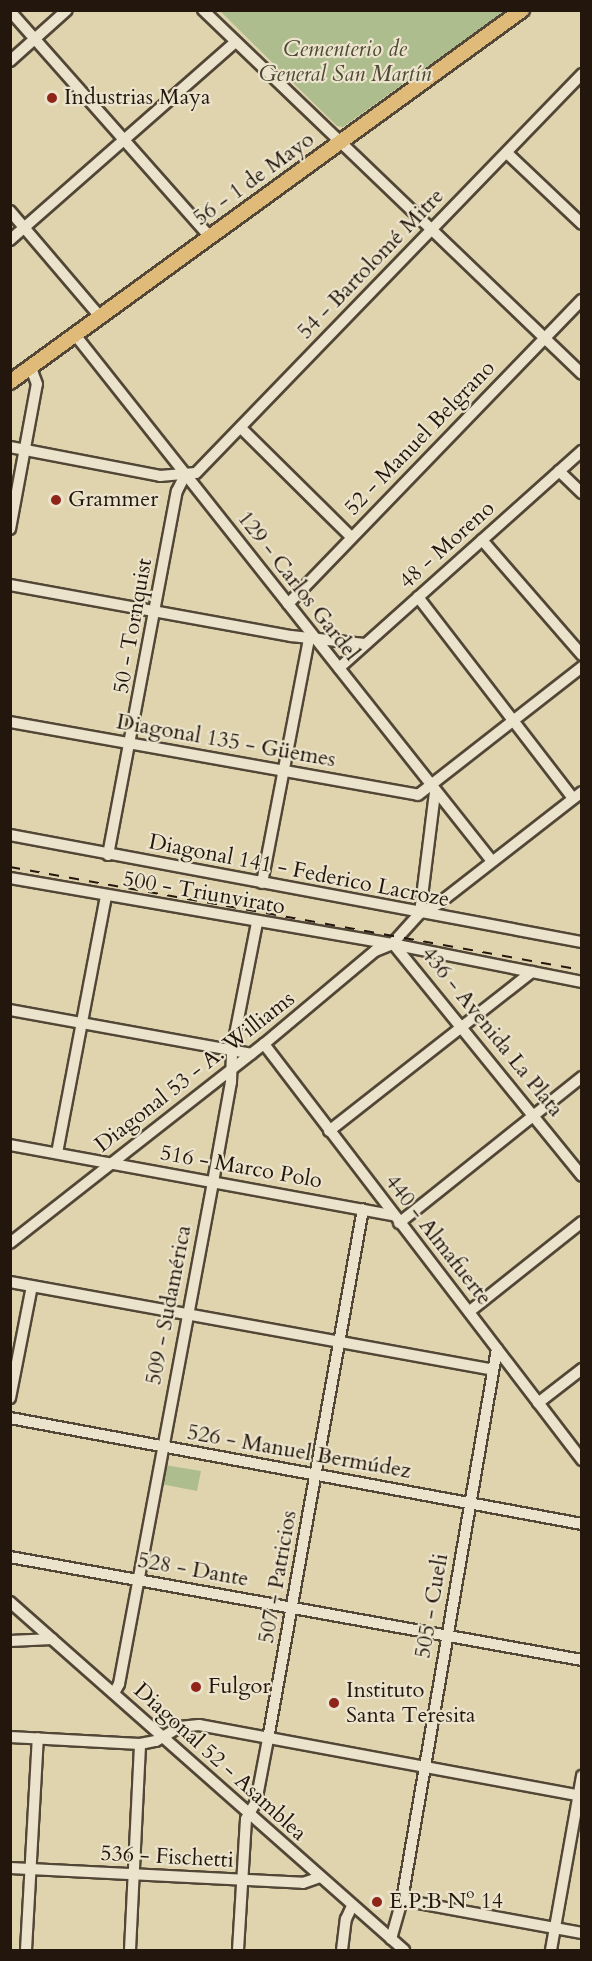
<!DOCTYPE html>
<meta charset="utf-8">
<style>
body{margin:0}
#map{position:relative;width:592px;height:1961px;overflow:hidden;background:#e0d4af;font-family:Cardo,serif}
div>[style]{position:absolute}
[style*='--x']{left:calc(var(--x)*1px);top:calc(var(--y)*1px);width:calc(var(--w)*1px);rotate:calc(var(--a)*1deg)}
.green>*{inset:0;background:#aebd8d}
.roads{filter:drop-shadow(2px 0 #524636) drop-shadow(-2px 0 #524636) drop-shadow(0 2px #524636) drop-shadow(0 -2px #524636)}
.minor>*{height:10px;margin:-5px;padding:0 5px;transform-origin:5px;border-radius:5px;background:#ebe3cb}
.major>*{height:14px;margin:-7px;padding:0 7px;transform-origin:7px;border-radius:7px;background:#e0ba78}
.rail>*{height:2px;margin-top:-1px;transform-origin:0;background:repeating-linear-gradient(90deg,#23160d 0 10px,transparent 0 20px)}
.dots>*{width:16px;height:16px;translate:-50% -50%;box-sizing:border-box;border:3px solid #ebe3cb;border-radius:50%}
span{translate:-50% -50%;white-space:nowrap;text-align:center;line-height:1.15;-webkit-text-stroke:4.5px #ebe3cb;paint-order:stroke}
.park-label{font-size:22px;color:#4d4833;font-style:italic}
.poi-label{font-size:22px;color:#23160d}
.left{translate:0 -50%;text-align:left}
.street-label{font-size:22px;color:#23160d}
.frame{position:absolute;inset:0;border:12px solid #23160d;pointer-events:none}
</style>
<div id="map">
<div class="green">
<div style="clip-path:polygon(220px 11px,505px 11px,343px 127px,337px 126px)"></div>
<div style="clip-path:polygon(165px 1465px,201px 1471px,197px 1491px,161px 1484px)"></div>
</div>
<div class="roads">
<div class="minor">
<div style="--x:203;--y:10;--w:525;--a:43.84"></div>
<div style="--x:10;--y:11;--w:300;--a:48.5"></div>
<div style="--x:10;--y:61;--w:76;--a:-41.8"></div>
<div style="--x:507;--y:153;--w:103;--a:43.4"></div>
<div style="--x:10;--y:211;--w:140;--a:49.6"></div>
<div style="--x:10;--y:240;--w:300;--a:-41.3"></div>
<div style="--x:76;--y:336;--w:668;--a:51.62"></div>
<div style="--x:241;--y:428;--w:155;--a:44.7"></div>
<div style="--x:10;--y:447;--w:153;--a:10.9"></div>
<div style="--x:160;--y:476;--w:36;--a:-5"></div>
<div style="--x:196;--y:473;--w:555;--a:-45.95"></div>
<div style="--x:559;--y:471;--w:32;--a:44"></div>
<div style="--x:10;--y:529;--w:147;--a:-79.5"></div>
<div style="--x:37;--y:384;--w:17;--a:-111"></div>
<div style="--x:482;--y:540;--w:152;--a:49"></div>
<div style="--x:10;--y:585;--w:286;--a:10.3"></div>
<div style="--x:291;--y:636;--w:74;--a:6.2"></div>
<div style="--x:418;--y:597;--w:254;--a:52.4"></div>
<div style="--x:288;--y:604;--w:423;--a:-46"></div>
<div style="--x:339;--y:668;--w:326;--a:-41.8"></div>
<div style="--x:10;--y:722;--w:414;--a:10.1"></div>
<div style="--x:418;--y:795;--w:208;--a:-38"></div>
<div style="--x:10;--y:835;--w:582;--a:10.6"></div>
<div style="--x:108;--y:855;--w:370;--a:-79.3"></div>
<div style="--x:177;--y:491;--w:18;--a:-63"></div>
<div style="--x:10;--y:878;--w:388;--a:9.8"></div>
<div style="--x:392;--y:944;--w:194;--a:11.3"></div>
<div style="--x:262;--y:883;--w:249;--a:-79.1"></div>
<div style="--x:420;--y:913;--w:122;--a:-82.9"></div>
<div style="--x:395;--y:946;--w:296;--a:50.9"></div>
<div style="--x:10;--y:1010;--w:245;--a:10.3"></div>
<div style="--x:264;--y:1044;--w:524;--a:52.6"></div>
<div style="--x:329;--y:1131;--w:258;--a:-38.1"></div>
<div style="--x:10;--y:1145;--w:389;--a:10.4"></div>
<div style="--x:57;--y:1153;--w:262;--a:-79.2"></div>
<div style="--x:399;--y:1223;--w:234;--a:-38.6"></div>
<div style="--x:10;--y:1243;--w:323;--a:-38.1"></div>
<div style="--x:264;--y:1044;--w:145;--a:-40"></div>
<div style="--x:375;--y:951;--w:18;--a:-22"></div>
<div style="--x:392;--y:944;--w:42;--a:-47.9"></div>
<div style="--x:420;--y:913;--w:20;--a:-27"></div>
<div style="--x:438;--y:904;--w:182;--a:-37.9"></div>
<div style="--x:10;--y:1282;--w:491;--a:10.3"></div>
<div style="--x:470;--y:1311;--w:143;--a:-38.5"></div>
<div style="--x:10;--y:1398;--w:114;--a:-78.9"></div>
<div style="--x:538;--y:1403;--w:56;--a:-37.7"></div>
<div style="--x:10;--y:1418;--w:582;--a:10.5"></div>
<div style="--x:10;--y:1557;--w:581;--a:10.21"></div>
<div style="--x:10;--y:1602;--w:526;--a:41.45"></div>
<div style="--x:10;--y:1641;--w:42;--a:-2.7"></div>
<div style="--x:114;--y:1693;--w:10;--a:-61"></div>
<div style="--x:119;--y:1684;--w:511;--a:-79.39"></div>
<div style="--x:213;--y:1182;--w:102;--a:-79.8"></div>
<div style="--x:231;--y:1082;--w:32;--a:-88"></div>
<div style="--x:232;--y:1050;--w:129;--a:-78.9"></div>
<div style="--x:10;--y:1737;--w:130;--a:3.1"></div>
<div style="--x:140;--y:1744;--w:16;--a:-11"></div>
<div style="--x:156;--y:1741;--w:27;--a:-31"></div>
<div style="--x:179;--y:1727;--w:20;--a:-6"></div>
<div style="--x:199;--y:1725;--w:390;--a:10.5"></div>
<div style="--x:10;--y:1868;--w:293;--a:2.9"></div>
<div style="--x:303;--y:1883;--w:18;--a:-19"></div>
<div style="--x:402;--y:1900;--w:183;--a:10.4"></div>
<div style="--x:391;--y:1939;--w:41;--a:-74.2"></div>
<div style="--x:402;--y:1900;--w:559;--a:-80.22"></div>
<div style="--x:26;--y:1950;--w:212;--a:-86.8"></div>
<div style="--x:130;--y:1950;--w:206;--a:-87.2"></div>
<div style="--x:238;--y:1950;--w:131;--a:-86.5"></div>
<div style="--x:246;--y:1819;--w:20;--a:-60"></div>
<div style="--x:256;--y:1802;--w:64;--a:-79.2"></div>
<div style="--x:268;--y:1739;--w:538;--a:-79.84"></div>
<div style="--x:342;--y:1950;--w:31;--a:-83"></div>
<div style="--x:346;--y:1919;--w:14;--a:-65"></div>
<div style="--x:551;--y:1950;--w:177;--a:-79.9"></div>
</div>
<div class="major">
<div style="--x:10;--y:382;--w:633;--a:-36"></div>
</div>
</div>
<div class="rail">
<div style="--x:10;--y:867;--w:581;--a:10.21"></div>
</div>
<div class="dots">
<div style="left:52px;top:98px;background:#8f2418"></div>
<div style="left:56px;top:500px;background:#8f2418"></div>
<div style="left:196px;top:1687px;background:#8f2418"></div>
<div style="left:334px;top:1703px;background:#8f2418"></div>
<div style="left:377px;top:1902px;background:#8f2418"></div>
</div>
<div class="park-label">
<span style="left:345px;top:62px">Cementerio de<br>General San Martín</span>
</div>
<div class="poi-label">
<span class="left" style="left:64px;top:98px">Industrias Maya</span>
<span class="left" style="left:68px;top:500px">Grammer</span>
<span class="left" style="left:208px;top:1687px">Fulgor</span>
<span class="left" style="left:346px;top:1703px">Instituto<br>Santa Teresita</span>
<span class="left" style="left:389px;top:1902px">E.P.B Nº 14</span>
</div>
<div class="street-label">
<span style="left:254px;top:179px;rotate:-36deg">56 - 1 de Mayo</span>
<span style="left:371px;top:264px;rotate:-46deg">54 - Bartolomé Mitre</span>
<span style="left:420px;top:438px;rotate:-46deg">52 - Manuel Belgrano</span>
<span style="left:447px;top:545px;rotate:-42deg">48 - Moreno</span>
<span style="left:298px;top:586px;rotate:52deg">129 - Carlos Gardel</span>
<span style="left:133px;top:626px;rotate:-80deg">50 - Tornquist</span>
<span style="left:226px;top:741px;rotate:10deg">Diagonal 135 - Güemes</span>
<span style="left:299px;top:871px;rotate:11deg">Diagonal 141 - Federico Lacroze</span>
<span style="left:204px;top:893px;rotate:10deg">500 - Triunvirato</span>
<span style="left:492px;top:1032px;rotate:51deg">436 - Avenida La Plata</span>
<span style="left:195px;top:1072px;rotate:-38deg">Diagonal 53 - A. Williams</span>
<span style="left:241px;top:1167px;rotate:10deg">516 - Marco Polo</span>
<span style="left:438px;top:1240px;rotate:52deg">440 - Almafuerte</span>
<span style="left:169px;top:1305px;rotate:-79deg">509 - Sudamérica</span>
<span style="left:299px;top:1452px;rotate:10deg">526 - Manuel Bermúdez</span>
<span style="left:193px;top:1570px;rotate:10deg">528 - Dante</span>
<span style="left:278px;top:1577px;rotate:-80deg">507 - Patricios</span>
<span style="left:432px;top:1606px;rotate:-80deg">505 - Cueli</span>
<span style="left:220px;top:1762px;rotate:42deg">Diagonal 52 - Asamblea</span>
<span style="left:167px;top:1857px;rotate:3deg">536 - Fischetti</span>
</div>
<div class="frame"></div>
</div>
